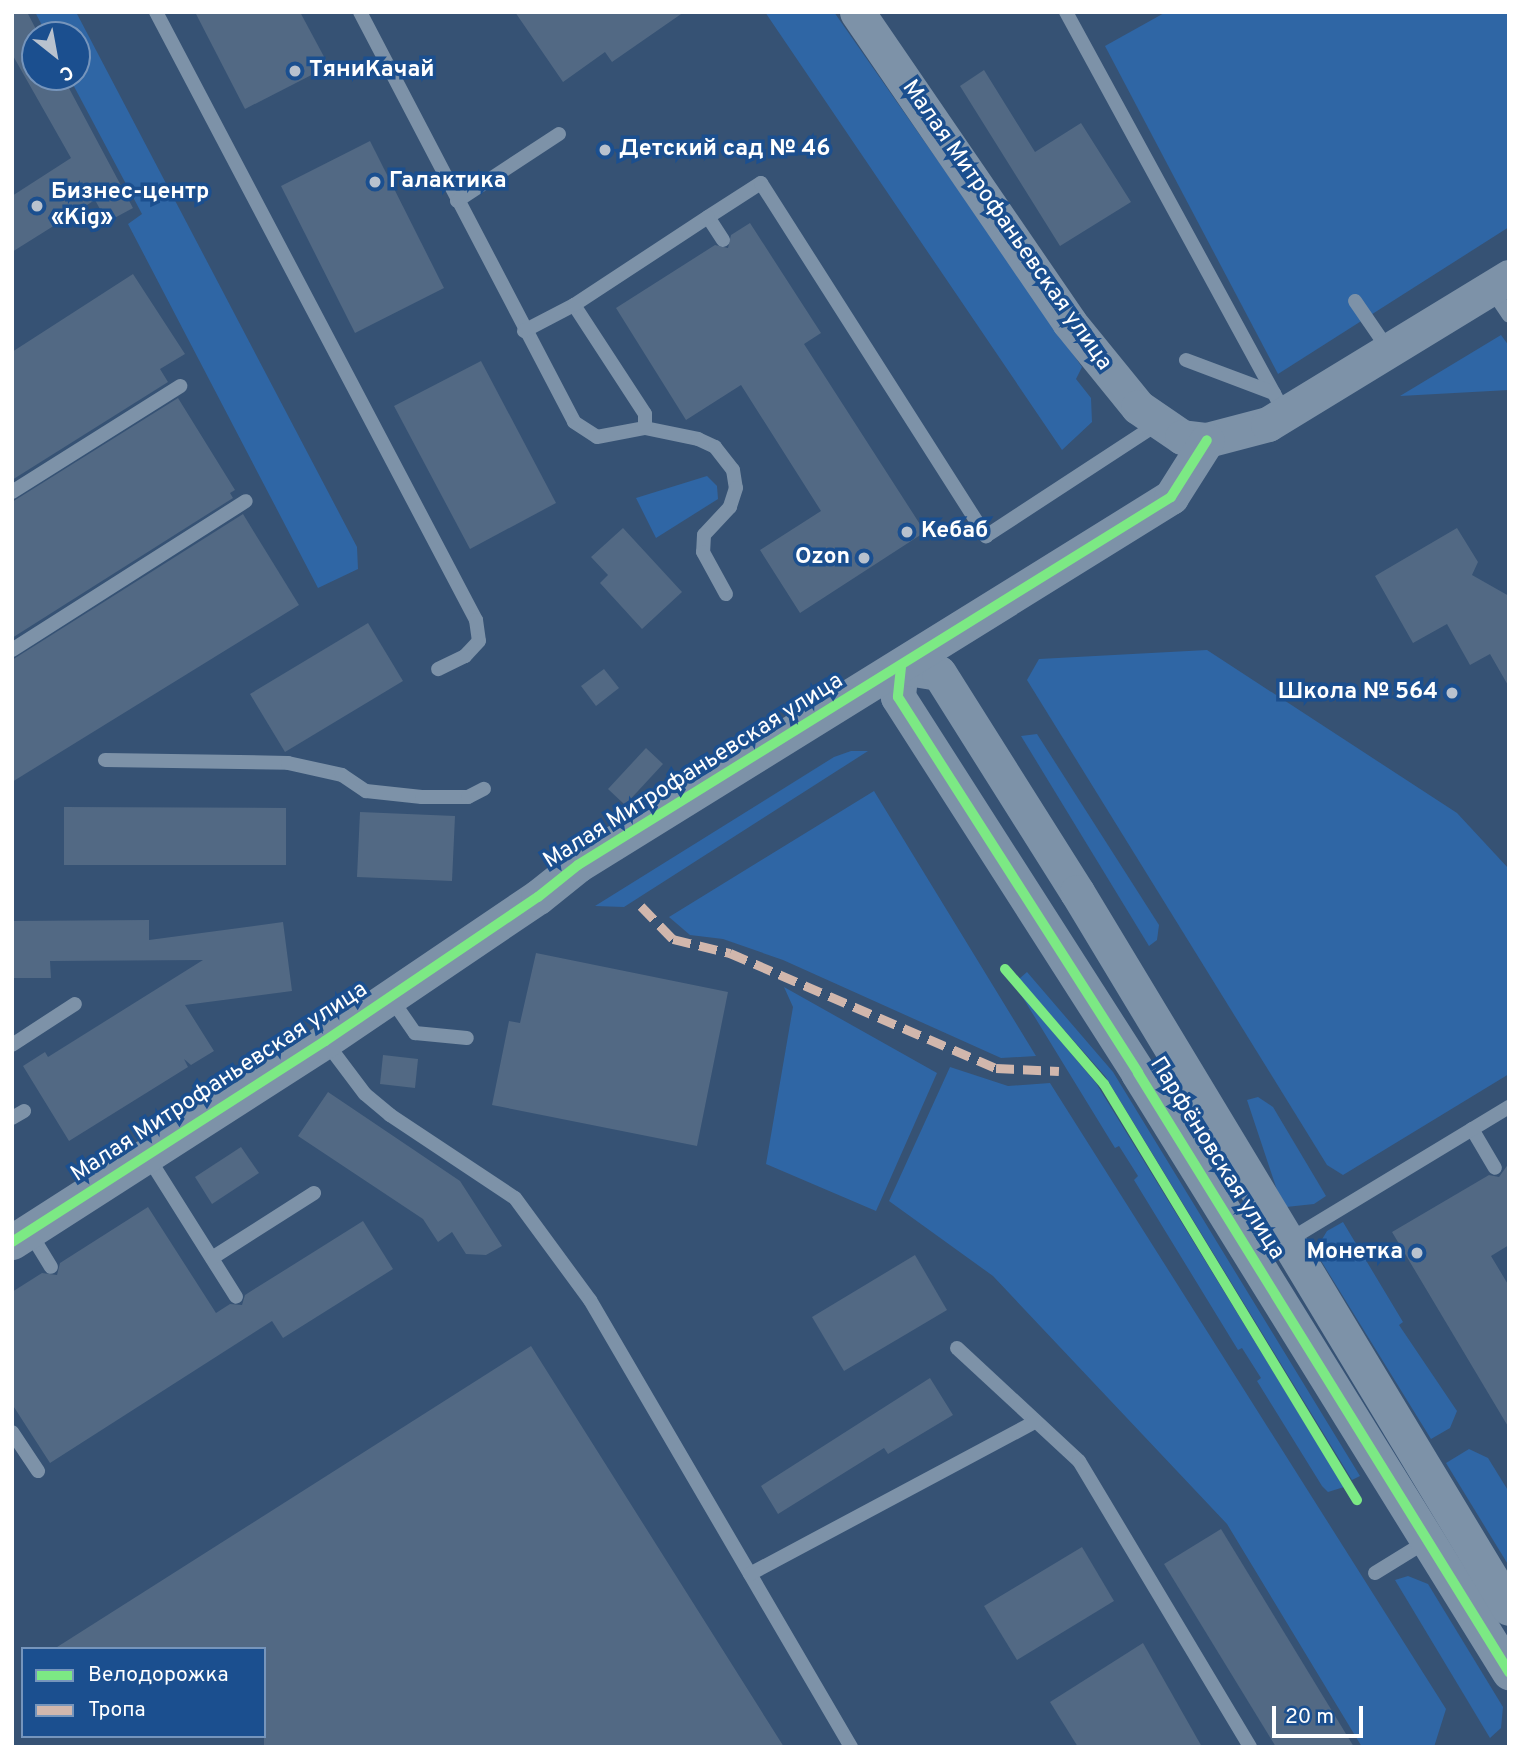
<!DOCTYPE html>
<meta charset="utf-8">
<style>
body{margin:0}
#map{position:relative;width:1521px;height:1759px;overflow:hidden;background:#365274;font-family:Overpass,sans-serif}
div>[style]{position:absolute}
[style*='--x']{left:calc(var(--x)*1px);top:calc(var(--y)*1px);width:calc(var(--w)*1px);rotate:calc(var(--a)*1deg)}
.green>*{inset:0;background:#2f66a5}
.building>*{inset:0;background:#526984}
.service>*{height:14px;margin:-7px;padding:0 7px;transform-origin:7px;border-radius:7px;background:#7d92a8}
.tertiary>*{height:35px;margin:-17.5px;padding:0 17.5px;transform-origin:17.5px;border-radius:17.5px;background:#7d92a8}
.quiet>*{height:9px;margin-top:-4.5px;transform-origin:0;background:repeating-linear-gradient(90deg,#d1b7ad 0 18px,transparent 0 27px)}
.cycleway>*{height:10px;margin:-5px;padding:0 5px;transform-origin:5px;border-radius:5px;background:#7ce984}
.dots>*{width:19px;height:19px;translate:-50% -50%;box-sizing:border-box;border:4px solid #1b4f8f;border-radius:50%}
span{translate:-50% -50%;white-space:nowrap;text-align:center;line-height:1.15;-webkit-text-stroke:7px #1b4f8f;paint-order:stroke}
.poi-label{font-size:23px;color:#fff;font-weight:700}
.left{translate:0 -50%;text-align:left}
.right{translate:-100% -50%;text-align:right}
.street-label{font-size:23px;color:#fff}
.frame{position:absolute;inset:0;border:14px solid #fff;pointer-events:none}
.legend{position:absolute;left:21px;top:1647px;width:245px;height:91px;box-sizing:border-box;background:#1b4f8f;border:2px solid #7695bc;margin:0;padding:9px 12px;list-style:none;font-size:21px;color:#fff}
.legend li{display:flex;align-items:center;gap:14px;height:35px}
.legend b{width:35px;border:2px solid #7695bc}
.north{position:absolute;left:21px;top:21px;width:70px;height:70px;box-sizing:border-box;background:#1b4f8f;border:2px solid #7695bc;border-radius:50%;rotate:149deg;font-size:19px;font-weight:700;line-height:28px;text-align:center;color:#fff}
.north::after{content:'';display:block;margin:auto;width:24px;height:32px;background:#b9c2ce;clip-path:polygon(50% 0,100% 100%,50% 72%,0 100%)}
.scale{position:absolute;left:1272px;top:1706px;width:91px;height:32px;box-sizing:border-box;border:4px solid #fff;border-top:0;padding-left:9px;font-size:21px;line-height:24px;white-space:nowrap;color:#fff;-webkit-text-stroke:5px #1b4f8f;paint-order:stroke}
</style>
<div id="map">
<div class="green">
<div style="clip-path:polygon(35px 12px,76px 12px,357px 547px,358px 569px,318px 588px,128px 224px,142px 214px,69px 77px,77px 77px,77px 35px,47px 35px)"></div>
<div style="clip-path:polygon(765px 12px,834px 12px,1082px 367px,1076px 379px,1091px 398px,1092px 422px,1062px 450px)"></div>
<div style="clip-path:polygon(1166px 12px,1509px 12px,1509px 227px,1278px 374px,1105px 46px)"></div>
<div style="clip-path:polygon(1501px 335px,1509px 346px,1509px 390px,1400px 396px)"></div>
<div style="clip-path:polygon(707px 476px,717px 486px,718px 499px,656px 538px,636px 498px)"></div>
<div style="clip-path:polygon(1207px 650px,1457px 813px,1509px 869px,1509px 1074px,1343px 1175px,1327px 1165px,1027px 680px,1039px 659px)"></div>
<div style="clip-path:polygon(1037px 734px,1159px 925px,1157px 940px,1149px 946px,1021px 736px)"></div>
<div style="clip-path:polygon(851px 751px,868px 751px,624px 907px,595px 906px,834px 757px)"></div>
<div style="clip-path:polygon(874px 791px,1036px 1056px,1001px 1058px,783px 960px,723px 939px,690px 935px,669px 917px)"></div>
<div style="clip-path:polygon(1027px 972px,1113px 1072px,1360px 1476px,1352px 1480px,1105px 1076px,1019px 979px)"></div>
<div style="clip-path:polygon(784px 987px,937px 1073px,876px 1211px,766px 1164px,793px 1007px)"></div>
<div style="clip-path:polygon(1020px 993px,1096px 1083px,1344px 1487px,1328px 1492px,1322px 1486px,1257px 1381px,1261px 1378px,1242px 1348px,1238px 1350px,1134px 1180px,1138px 1176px,1119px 1146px,1115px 1148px)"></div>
<div style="clip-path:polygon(950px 1067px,1008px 1086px,1050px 1083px,1446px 1709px,1434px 1747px,1362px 1747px,1227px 1524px,993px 1276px,889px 1201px)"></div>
<div style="clip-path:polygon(1258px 1097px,1273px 1107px,1326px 1196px,1314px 1204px,1286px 1207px,1277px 1190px,1247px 1100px)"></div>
<div style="clip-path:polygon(1343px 1222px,1403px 1322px,1399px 1325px,1457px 1411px,1450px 1428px,1431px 1439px,1315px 1251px,1327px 1231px)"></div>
<div style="clip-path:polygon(1469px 1449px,1488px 1458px,1509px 1492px,1509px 1566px,1446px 1463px)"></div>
<div style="clip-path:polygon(1408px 1576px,1428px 1584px,1503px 1707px,1501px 1728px,1490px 1738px,1395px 1580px)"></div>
</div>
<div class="building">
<div style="clip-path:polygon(12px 12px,27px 12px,39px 35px,35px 35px,35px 77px,63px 77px,133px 208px,107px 222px,95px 200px,12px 252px,12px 196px,71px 158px,12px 54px)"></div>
<div style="clip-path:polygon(195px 12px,300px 12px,329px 66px,245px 109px)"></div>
<div style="clip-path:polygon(515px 12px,684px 12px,612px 62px,605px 52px,563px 82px)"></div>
<div style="clip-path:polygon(984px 70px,1035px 152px,1081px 123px,1131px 202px,1060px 246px,960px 86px)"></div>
<div style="clip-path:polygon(370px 141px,444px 288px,355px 333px,281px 186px)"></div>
<div style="clip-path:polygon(750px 223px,821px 333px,804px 344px,925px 532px,800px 613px,760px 550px,821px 511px,741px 385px,686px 420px,616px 308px,715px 245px,728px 248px,731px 235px)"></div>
<div style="clip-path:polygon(133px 274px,185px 354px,160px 369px,168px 382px,12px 480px,12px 352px)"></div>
<div style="clip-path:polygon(481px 361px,556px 503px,470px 549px,394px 406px)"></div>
<div style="clip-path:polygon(178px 398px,235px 490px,230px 493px,233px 498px,12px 638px,12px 502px)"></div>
<div style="clip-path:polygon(243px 514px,299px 605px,12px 782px,12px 660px)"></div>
<div style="clip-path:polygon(623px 528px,682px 592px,642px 629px,600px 583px,608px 575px,591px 557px)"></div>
<div style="clip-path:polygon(1457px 528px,1478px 562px,1472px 575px,1509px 596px,1509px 687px,1490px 654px,1470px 665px,1447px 624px,1413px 643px,1375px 576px)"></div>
<div style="clip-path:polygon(368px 623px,403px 681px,285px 752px,250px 694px)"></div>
<div style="clip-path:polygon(604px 669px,619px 688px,596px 706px,581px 686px)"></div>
<div style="clip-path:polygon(646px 748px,663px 764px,625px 805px,608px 789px)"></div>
<div style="clip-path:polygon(64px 807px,286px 808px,286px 865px,64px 865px)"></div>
<div style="clip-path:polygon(360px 812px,455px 816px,452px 881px,357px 877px)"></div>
<div style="clip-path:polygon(149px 920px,149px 940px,283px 922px,292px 991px,185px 1005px,214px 1051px,191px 1065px,184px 1059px,188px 1067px,69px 1141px,23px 1066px,45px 1052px,48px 1057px,203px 960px,50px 961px,51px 978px,12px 978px,12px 921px)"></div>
<div style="clip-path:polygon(536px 953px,728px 992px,697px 1146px,492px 1105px,509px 1021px,520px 1023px)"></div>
<div style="clip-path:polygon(383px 1055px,418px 1059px,415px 1088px,380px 1084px)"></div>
<div style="clip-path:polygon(328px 1092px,460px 1181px,502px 1246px,486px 1255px,466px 1254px,452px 1232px,438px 1242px,423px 1219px,298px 1136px)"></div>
<div style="clip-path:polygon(241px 1147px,259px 1173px,212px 1204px,195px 1177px)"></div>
<div style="clip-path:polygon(1509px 1163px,1509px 1245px,1491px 1256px,1509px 1286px,1509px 1428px,1392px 1232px,1489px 1175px,1499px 1177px)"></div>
<div style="clip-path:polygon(148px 1207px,216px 1313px,230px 1304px,242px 1305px,245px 1295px,363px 1221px,393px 1269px,283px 1338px,272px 1321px,50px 1463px,12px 1404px,12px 1292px,42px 1273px,57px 1275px,60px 1263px)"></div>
<div style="clip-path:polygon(915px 1255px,947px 1310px,844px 1371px,812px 1317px)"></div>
<div style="clip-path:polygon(531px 1346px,784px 1747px,264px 1747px,264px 1649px,54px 1649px)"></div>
<div style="clip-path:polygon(930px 1378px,953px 1415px,888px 1454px,884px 1448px,778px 1514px,761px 1486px)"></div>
<div style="clip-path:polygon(1221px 1529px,1354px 1747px,1276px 1747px,1164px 1564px)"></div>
<div style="clip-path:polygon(1082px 1547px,1114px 1601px,1017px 1660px,984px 1606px)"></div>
<div style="clip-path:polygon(1143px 1643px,1202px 1747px,1078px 1747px,1050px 1702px)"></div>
</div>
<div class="service">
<div style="--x:156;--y:12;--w:687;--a:62.24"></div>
<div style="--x:476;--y:620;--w:21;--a:82"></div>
<div style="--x:479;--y:641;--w:21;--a:133"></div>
<div style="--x:465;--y:656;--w:30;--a:154"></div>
<div style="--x:360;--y:12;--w:462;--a:62.4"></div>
<div style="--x:574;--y:422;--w:27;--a:33"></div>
<div style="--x:597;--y:437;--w:49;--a:-10.6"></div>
<div style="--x:645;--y:428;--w:54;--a:11.7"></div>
<div style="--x:698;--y:439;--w:19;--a:25"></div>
<div style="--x:715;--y:447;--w:29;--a:52"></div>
<div style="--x:733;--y:470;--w:18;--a:81"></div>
<div style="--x:736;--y:488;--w:20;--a:108"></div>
<div style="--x:730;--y:507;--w:38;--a:133"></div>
<div style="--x:704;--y:535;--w:17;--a:93"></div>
<div style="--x:703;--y:552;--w:48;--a:61.3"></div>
<div style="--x:1066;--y:12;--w:458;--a:61.4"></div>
<div style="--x:457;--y:201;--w:122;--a:-33.3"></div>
<div style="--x:723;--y:240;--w:27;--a:-123"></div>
<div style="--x:708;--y:217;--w:63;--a:-32.7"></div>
<div style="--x:761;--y:183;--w:419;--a:57.5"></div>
<div style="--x:986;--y:536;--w:204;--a:-33.2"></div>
<div style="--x:1491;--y:289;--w:32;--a:56"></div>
<div style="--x:1355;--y:301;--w:62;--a:55.5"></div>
<div style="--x:574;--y:305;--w:130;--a:56.9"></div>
<div style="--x:645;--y:414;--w:14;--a:90"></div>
<div style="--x:524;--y:331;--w:56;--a:-27.5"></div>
<div style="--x:574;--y:305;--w:160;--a:-33.3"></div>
<div style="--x:1186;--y:360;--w:94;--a:20.6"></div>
<div style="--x:12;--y:492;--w:199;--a:-32.2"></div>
<div style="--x:12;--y:650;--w:277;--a:-32.5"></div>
<div style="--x:105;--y:760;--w:183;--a:0.9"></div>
<div style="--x:288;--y:763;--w:55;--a:12.5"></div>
<div style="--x:342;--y:775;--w:29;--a:34"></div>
<div style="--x:366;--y:791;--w:56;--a:6.1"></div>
<div style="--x:422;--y:797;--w:46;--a:0"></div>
<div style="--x:468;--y:797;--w:18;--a:-27"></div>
<div style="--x:390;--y:997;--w:44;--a:55.2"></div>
<div style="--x:415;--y:1033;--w:52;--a:5.5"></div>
<div style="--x:325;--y:1041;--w:66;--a:53"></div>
<div style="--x:365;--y:1094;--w:33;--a:40"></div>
<div style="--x:390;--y:1115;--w:150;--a:33.6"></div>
<div style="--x:515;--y:1198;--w:127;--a:53.7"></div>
<div style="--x:590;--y:1300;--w:518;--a:59.72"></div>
<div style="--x:12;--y:1045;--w:75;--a:-33.1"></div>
<div style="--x:12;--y:1118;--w:14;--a:-30"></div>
<div style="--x:1472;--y:1129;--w:45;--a:59.5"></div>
<div style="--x:148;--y:1157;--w:165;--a:57.8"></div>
<div style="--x:29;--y:1231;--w:42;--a:58.6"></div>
<div style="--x:212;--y:1258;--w:121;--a:-32.5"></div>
<div style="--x:1256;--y:1260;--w:296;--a:-31.2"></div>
<div style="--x:957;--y:1348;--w:166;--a:42.8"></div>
<div style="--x:1079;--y:1461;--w:333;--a:59.1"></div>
<div style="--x:12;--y:1432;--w:47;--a:56.3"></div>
<div style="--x:1375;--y:1573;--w:61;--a:-31.6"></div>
<div style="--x:750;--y:1574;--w:324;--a:-28.1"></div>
</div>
<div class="tertiary">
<div style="--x:857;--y:12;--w:376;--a:55.6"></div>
<div style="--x:1069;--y:322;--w:109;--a:50.9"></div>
<div style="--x:1138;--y:407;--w:53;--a:34.3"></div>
<div style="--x:1182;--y:437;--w:25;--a:7"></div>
<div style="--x:1207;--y:440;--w:63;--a:-14.7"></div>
<div style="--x:1268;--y:424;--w:282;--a:-31.4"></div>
<div style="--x:901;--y:667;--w:30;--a:96"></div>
<div style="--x:898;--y:697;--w:446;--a:57.4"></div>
<div style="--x:1138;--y:1073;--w:705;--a:58.23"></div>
<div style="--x:901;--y:667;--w:38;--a:9"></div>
<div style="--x:939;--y:673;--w:259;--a:57.8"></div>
<div style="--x:1077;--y:892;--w:836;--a:58.9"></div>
<div style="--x:12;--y:1242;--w:372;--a:-32.7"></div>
<div style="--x:325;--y:1041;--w:257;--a:-34.1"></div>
<div style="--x:538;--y:897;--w:51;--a:-38.7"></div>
<div style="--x:578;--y:865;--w:698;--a:-31.82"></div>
<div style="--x:1171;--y:497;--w:67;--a:-57.7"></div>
</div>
<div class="quiet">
<div style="--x:641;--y:906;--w:46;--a:45.9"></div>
<div style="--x:673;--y:939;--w:59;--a:13.8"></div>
<div style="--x:730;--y:953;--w:290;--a:23.4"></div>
<div style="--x:996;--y:1068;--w:63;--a:2.7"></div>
</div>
<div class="cycleway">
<div style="--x:901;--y:667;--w:30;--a:96"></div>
<div style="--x:898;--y:697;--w:446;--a:57.4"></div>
<div style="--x:1138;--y:1073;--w:705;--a:58.23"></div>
<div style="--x:1005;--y:969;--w:152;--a:49.3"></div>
<div style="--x:1104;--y:1084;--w:487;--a:58.7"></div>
<div style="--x:12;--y:1242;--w:372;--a:-32.7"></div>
<div style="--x:325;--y:1041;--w:257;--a:-34.1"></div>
<div style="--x:538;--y:897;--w:51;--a:-38.7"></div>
<div style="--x:578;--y:865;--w:698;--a:-31.82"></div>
<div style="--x:1171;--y:497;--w:67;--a:-57.7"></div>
</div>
<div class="dots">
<div style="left:295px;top:71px;background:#b9c2ce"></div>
<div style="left:605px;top:150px;background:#b9c2ce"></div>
<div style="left:375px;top:182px;background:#b9c2ce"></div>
<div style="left:37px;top:206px;background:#b9c2ce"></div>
<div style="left:907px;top:532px;background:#b9c2ce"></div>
<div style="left:864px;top:558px;background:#b9c2ce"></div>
<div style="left:1452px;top:693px;background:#b9c2ce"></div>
<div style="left:1417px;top:1253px;background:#b9c2ce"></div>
</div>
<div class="poi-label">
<span class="left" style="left:309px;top:71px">ТяниКачай</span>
<span class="left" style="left:619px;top:150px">Детский сад № 46</span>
<span class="left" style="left:389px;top:182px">Галактика</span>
<span class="left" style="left:51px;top:206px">Бизнес-центр<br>«Kig»</span>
<span class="left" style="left:921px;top:532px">Кебаб</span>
<span class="right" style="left:850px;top:558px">Ozon</span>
<span class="right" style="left:1438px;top:693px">Школа № 564</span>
<span class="right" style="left:1403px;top:1253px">Монетка</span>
</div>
<div class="street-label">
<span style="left:1006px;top:226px;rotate:55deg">Малая Митрофаньевская улица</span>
<span style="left:694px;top:772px;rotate:-32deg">Малая Митрофаньевская улица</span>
<span style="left:220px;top:1083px;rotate:-33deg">Малая Митрофаньевская улица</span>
<span style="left:1216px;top:1159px;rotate:58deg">Парфёновская улица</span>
</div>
<div class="frame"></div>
<ul class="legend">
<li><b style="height:9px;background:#7ce984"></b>Велодорожка</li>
<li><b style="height:9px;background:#d1b7ad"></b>Тропа</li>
</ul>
<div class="north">С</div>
<div class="scale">20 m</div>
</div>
